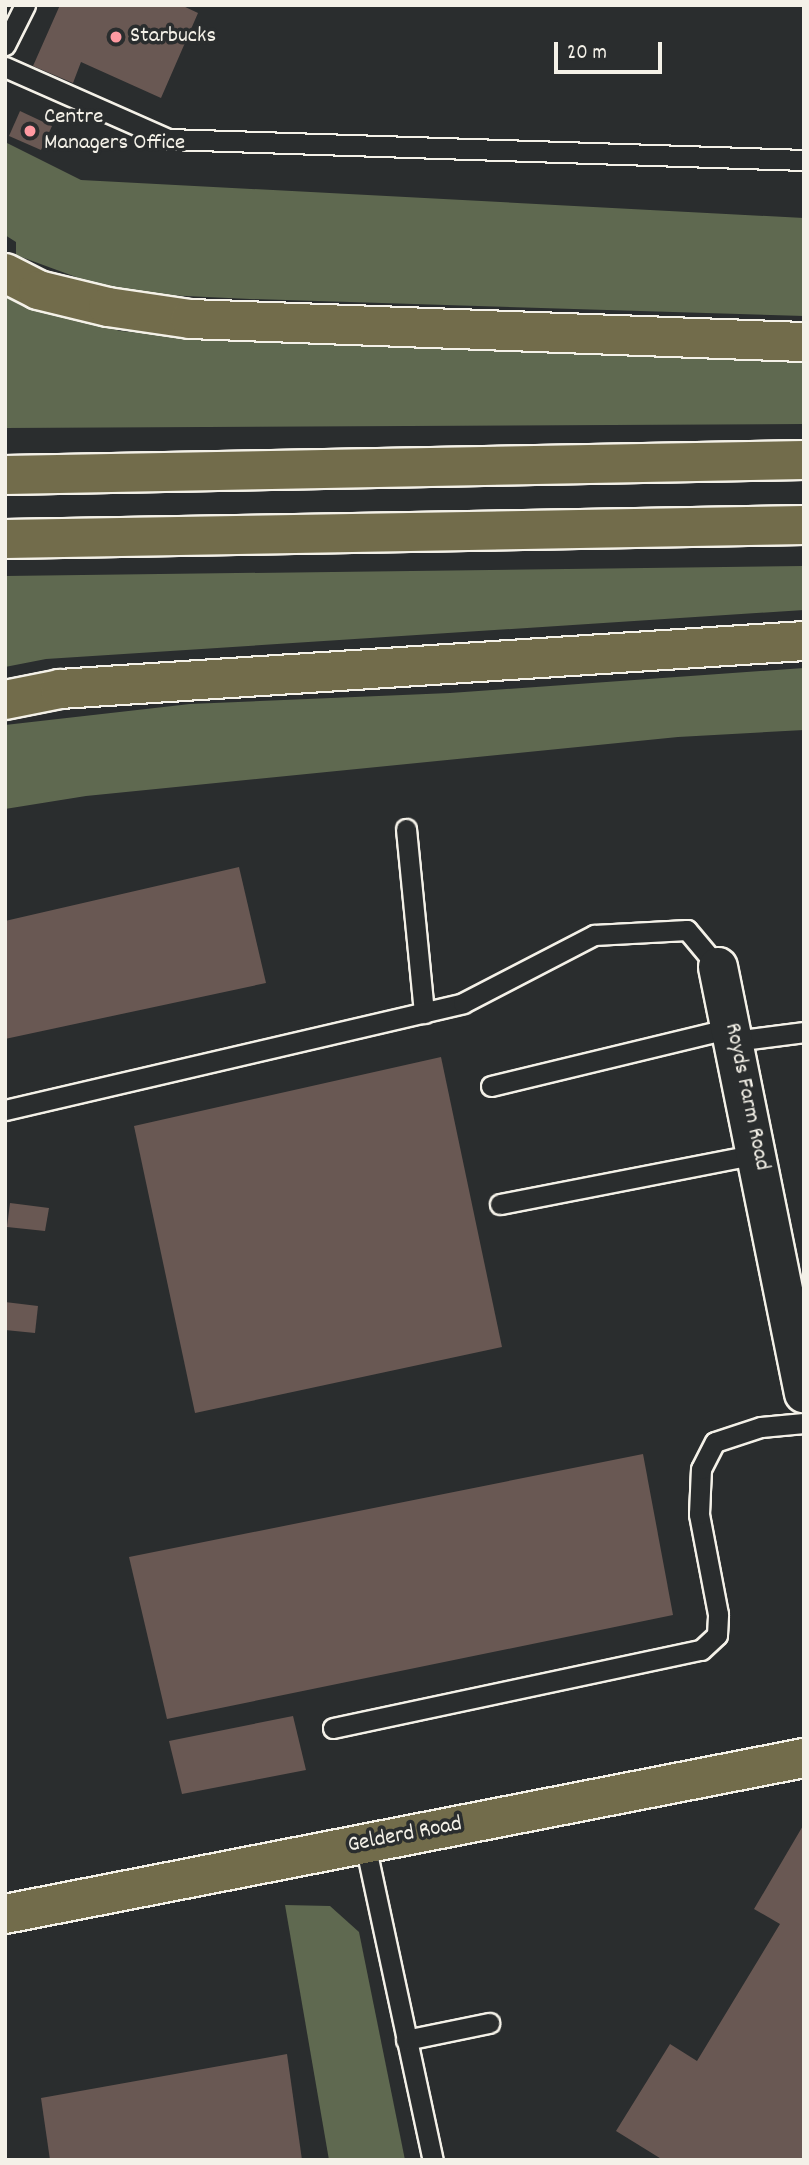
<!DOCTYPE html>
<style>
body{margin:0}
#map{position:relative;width:809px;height:2165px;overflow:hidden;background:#2a2d2e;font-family:Dekko,sans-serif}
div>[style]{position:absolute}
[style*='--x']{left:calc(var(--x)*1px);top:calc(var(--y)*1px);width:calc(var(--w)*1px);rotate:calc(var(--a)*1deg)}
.green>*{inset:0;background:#5f6950}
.building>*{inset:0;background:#695853}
.roads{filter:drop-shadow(2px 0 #f4f1e8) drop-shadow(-2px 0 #f4f1e8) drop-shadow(0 2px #f4f1e8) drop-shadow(0 -2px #f4f1e8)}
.lane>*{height:19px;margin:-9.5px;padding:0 9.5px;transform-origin:9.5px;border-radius:9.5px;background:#2a2d2e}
.street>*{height:38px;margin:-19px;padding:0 19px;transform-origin:19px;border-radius:19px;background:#2a2d2e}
.primary>*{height:38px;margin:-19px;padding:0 19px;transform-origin:19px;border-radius:19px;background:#726c4b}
.highway>*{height:38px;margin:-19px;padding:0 19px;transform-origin:19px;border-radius:19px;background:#726c4b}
.dots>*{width:19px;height:19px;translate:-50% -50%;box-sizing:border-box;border:4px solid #2a2d2e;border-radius:50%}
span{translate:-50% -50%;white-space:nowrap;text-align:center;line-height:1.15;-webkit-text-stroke:7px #2a2d2e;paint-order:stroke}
.poi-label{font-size:23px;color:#f4f1e8}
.left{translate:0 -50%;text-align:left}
.street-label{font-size:23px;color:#f4f1e8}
.frame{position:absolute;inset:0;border:7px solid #f4f1e8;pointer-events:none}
.scale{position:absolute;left:554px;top:42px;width:108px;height:32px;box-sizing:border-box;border:4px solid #f4f1e8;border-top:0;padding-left:9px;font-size:21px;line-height:24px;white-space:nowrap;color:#f4f1e8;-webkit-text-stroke:5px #2a2d2e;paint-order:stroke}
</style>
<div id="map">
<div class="green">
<div style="clip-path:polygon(5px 142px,81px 180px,804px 218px,804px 316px,250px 299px,164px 295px,95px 284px,16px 255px,16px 242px,5px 235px)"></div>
<div style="clip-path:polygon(5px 291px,28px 304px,120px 331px,220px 340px,804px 362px,804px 424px,5px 428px)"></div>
<div style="clip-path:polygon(804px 566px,804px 610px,46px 659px,5px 667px,5px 576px)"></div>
<div style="clip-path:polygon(804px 668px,804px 730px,678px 737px,86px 796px,5px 809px,5px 725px,190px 704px,450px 693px)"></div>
<div style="clip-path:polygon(285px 1905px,330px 1906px,359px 1932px,405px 2160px,329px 2160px)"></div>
</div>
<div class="building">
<div style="clip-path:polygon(60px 5px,181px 5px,198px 13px,161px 98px,81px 62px,73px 83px,33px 66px)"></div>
<div style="clip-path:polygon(20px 111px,52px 126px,41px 150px,9px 136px)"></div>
<div style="clip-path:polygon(239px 867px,266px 983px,5px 1039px,5px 921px)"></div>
<div style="clip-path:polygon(441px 1057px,502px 1347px,195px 1413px,134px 1126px)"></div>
<div style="clip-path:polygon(10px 1203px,49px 1208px,45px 1231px,7px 1227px)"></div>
<div style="clip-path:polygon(5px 1302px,38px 1306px,35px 1333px,5px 1330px)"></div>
<div style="clip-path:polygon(643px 1454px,673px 1615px,167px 1719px,129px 1557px)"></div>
<div style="clip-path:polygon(293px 1716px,306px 1770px,182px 1794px,169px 1741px)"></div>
<div style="clip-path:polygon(804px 1824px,804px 2160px,663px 2160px,616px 2131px,670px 2044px,697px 2061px,780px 1924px,754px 1909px)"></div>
<div style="clip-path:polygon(287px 2054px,302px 2160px,50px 2160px,41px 2098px)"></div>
</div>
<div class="roads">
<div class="lane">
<div style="--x:5;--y:45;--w:45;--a:-63.4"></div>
<div style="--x:5;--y:67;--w:178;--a:23.8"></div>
<div style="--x:168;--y:139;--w:636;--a:1.89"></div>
<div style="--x:406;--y:829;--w:185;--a:84.4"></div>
<div style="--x:734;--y:1041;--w:71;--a:-7.3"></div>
<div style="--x:491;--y:1086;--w:247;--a:-13.6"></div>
<div style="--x:5;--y:1110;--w:470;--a:-13.1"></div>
<div style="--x:463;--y:1003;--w:148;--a:-27.4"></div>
<div style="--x:594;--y:935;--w:93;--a:-3.1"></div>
<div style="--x:687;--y:930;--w:48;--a:50"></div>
<div style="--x:500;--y:1204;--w:263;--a:-11"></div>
<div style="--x:333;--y:1728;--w:376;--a:-12"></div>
<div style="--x:701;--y:1650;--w:22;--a:-43"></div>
<div style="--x:717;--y:1635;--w:21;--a:-87"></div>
<div style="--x:718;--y:1614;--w:102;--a:-100.8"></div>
<div style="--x:699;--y:1514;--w:45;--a:-87.5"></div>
<div style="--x:701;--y:1469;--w:30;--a:-63"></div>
<div style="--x:715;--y:1442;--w:48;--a:-18.1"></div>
<div style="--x:761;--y:1427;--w:43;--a:-5.3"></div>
<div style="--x:365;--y:1844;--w:323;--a:77.9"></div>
<div style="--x:406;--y:2040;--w:85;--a:-11.6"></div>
</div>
<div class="street">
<div style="--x:718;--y:967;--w:435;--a:78.6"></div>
</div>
<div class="primary">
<div style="--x:5;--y:1914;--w:814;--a:-11.05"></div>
</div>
<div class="highway">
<div style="--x:5;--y:273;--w:37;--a:27"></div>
<div style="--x:38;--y:290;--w:72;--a:13.7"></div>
<div style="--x:108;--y:307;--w:83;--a:8.3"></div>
<div style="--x:190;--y:319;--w:614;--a:2.15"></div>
<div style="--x:5;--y:475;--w:799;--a:-1.08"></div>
<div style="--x:5;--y:539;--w:799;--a:-1"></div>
<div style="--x:5;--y:700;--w:56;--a:-11.3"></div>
<div style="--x:60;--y:689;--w:746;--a:-3.69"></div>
</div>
</div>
<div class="dots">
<div style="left:116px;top:37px;background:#ff9aa2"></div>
<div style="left:30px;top:131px;background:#ff9aa2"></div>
</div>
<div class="poi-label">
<span class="left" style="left:130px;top:37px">Starbucks</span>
<span class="left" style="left:44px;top:131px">Centre<br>Managers Office</span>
</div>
<div class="street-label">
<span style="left:746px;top:1097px;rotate:78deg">Royds Farm Road</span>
<span style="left:405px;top:1836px;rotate:-11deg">Gelderd Road</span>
</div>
<div class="frame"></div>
<div class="scale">20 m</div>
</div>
